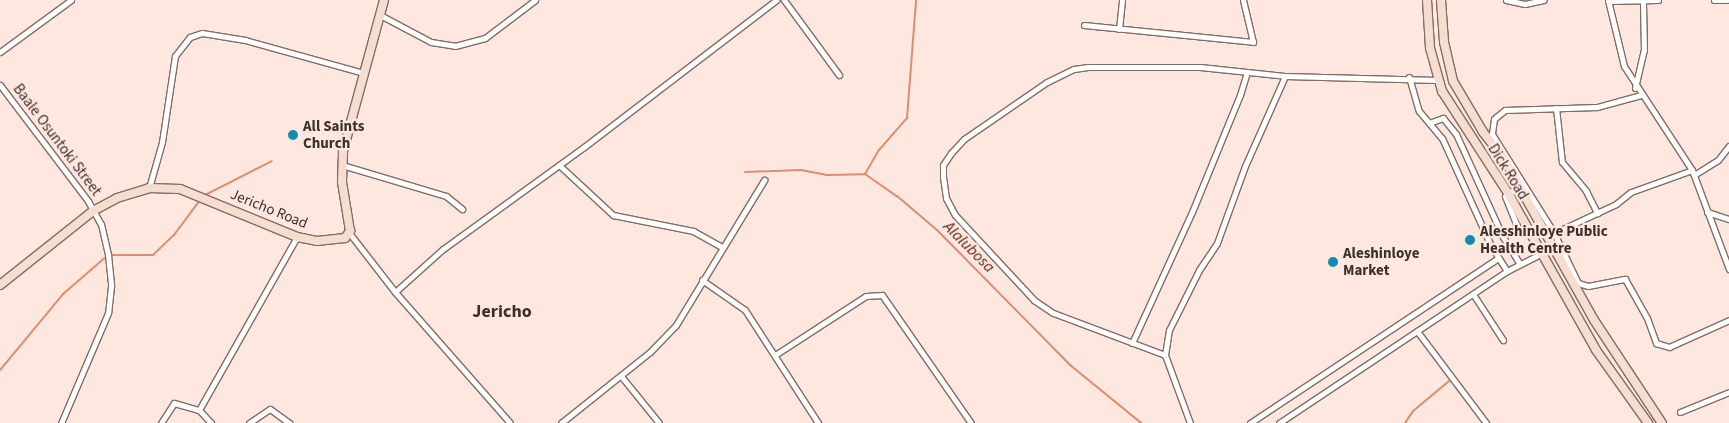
<!DOCTYPE html>
<style>
body{margin:0}
#map{position:relative;width:1729px;height:423px;overflow:hidden;background:#fee7de;font-family:"Source Sans 3",sans-serif}
div>[style]{position:absolute}
[style*='--x']{left:calc(var(--x)*1px);top:calc(var(--y)*1px);width:calc(var(--w)*1px);rotate:calc(var(--a)*1deg)}
.stream>*{height:2px;margin:-1px;padding:0 1px;transform-origin:1px;border-radius:1px;background:#de8d6d}
.roads{filter:drop-shadow(1px 0 #816d65) drop-shadow(-1px 0 #816d65) drop-shadow(0 1px #816d65) drop-shadow(0 -1px #816d65)}
.street>*{height:5px;margin:-2.5px;padding:0 2.5px;transform-origin:2.5px;border-radius:2.5px;background:#fff}
.secondary>*{height:8px;margin:-4px;padding:0 4px;transform-origin:4px;border-radius:4px;background:#f7dcd0}
.dots>*{width:14px;height:14px;translate:-50% -50%;box-sizing:border-box;border:2px solid #fee7de;border-radius:50%}
span{translate:-50% -50%;white-space:nowrap;text-align:center;line-height:1.15;-webkit-text-stroke:4.5px #fee7de;paint-order:stroke}
.poi-label{font-size:15px;color:#3a312d;font-weight:700}
.left{translate:0 -50%;text-align:left}
.street-label{font-size:15px;color:#3a312d}
.water-label{font-size:16px;color:#56230c;font-style:italic}
.quarter-label{font-size:18px;color:#3a312d;font-weight:700}
</style>
<div id="map">
<div class="stream">
<div style="--x:745;--y:172;--w:56;--a:-2"></div>
<div style="--x:801;--y:170;--w:25;--a:11"></div>
<div style="--x:826;--y:175;--w:39;--a:-1"></div>
<div style="--x:865;--y:174;--w:39;--a:35"></div>
<div style="--x:897;--y:196;--w:52;--a:40.4"></div>
<div style="--x:937;--y:230;--w:190;--a:45.4"></div>
<div style="--x:1070;--y:365;--w:92;--a:39.2"></div>
<div style="--x:865;--y:174;--w:28;--a:-60"></div>
<div style="--x:879;--y:150;--w:43;--a:-48.8"></div>
<div style="--x:907;--y:118;--w:118;--a:-85.6"></div>
<div style="--x:203;--y:196;--w:77;--a:-26.9"></div>
<div style="--x:0;--y:370;--w:99;--a:-50.3"></div>
<div style="--x:63;--y:294;--w:60;--a:-40.9"></div>
<div style="--x:108;--y:255;--w:45;--a:0"></div>
<div style="--x:153;--y:255;--w:29;--a:-44"></div>
<div style="--x:174;--y:235;--w:44;--a:-53.4"></div>
<div style="--x:1405;--y:423;--w:14;--a:-56"></div>
<div style="--x:1413;--y:411;--w:47;--a:-39.8"></div>
</div>
<div class="roads">
<div class="street">
<div style="--x:784;--y:0;--w:93;--a:53.7"></div>
<div style="--x:1506;--y:0;--w:19;--a:12"></div>
<div style="--x:1525;--y:4;--w:19;--a:-12"></div>
<div style="--x:1608;--y:0;--w:68;--a:76.4"></div>
<div style="--x:1624;--y:66;--w:124;--a:56.8"></div>
<div style="--x:1692;--y:170;--w:106;--a:69.5"></div>
<div style="--x:1714;--y:0;--w:13;--a:0"></div>
<div style="--x:1608;--y:1;--w:50;--a:-1.1"></div>
<div style="--x:380;--y:15;--w:58;--a:27.9"></div>
<div style="--x:431;--y:42;--w:24;--a:9"></div>
<div style="--x:455;--y:46;--w:31;--a:-15"></div>
<div style="--x:485;--y:38;--w:63;--a:-37.2"></div>
<div style="--x:1084;--y:25;--w:170;--a:5.7"></div>
<div style="--x:1253;--y:42;--w:43;--a:-103.4"></div>
<div style="--x:1119;--y:29;--w:29;--a:-84"></div>
<div style="--x:0;--y:52;--w:88;--a:-36.2"></div>
<div style="--x:1409;--y:77;--w:35;--a:74"></div>
<div style="--x:1419;--y:111;--w:35;--a:50"></div>
<div style="--x:1442;--y:138;--w:116;--a:65.6"></div>
<div style="--x:1490;--y:244;--w:32;--a:58"></div>
<div style="--x:0;--y:85;--w:146;--a:52.8"></div>
<div style="--x:88;--y:201;--w:26;--a:61"></div>
<div style="--x:101;--y:224;--w:32;--a:77"></div>
<div style="--x:108;--y:255;--w:31;--a:84"></div>
<div style="--x:111;--y:286;--w:27;--a:96"></div>
<div style="--x:108;--y:313;--w:120;--a:113.1"></div>
<div style="--x:1635;--y:88;--w:39;--a:-77"></div>
<div style="--x:1644;--y:50;--w:49;--a:-91.2"></div>
<div style="--x:1641;--y:95;--w:46;--a:164.7"></div>
<div style="--x:1597;--y:107;--w:92;--a:178.1"></div>
<div style="--x:1505;--y:110;--w:14;--a:141"></div>
<div style="--x:1494;--y:119;--w:15;--a:98"></div>
<div style="--x:1492;--y:134;--w:117;--a:57.9"></div>
<div style="--x:1554;--y:233;--w:55;--a:64.4"></div>
<div style="--x:1578;--y:283;--w:10;--a:17"></div>
<div style="--x:1588;--y:286;--w:38;--a:-11"></div>
<div style="--x:1625;--y:279;--w:45;--a:60.6"></div>
<div style="--x:1647;--y:318;--w:27;--a:70"></div>
<div style="--x:1656;--y:343;--w:14;--a:17"></div>
<div style="--x:1669;--y:347;--w:66;--a:-24.2"></div>
<div style="--x:1556;--y:108;--w:54;--a:83.7"></div>
<div style="--x:1562;--y:162;--w:38;--a:50"></div>
<div style="--x:1586;--y:191;--w:25;--a:63"></div>
<div style="--x:1429;--y:123;--w:15;--a:-20"></div>
<div style="--x:1443;--y:118;--w:21;--a:51"></div>
<div style="--x:1456;--y:134;--w:113;--a:65.5"></div>
<div style="--x:1503;--y:237;--w:32;--a:58"></div>
<div style="--x:342;--y:165;--w:109;--a:16.6"></div>
<div style="--x:446;--y:196;--w:21;--a:39"></div>
<div style="--x:559;--y:165;--w:74;--a:42.8"></div>
<div style="--x:613;--y:215;--w:82;--a:11.3"></div>
<div style="--x:693;--y:231;--w:33;--a:29"></div>
<div style="--x:1694;--y:175;--w:28;--a:-32"></div>
<div style="--x:1718;--y:160;--w:18;--a:-52"></div>
<div style="--x:149;--y:188;--w:48;--a:-74.2"></div>
<div style="--x:162;--y:142;--w:87;--a:-81.4"></div>
<div style="--x:175;--y:56;--w:24;--a:-52"></div>
<div style="--x:190;--y:37;--w:13;--a:-18"></div>
<div style="--x:202;--y:33;--w:44;--a:9.2"></div>
<div style="--x:245;--y:40;--w:123;--a:15.5"></div>
<div style="--x:1707;--y:212;--w:23;--a:18"></div>
<div style="--x:1554;--y:233;--w:68;--a:-25.1"></div>
<div style="--x:1616;--y:204;--w:19;--a:-39"></div>
<div style="--x:1631;--y:192;--w:65;--a:-19.8"></div>
<div style="--x:350;--y:234;--w:73;--a:52.2"></div>
<div style="--x:395;--y:292;--w:174;--a:48.7"></div>
<div style="--x:1503;--y:237;--w:18;--a:-38"></div>
<div style="--x:1517;--y:226;--w:32;--a:-112"></div>
<div style="--x:1505;--y:196;--w:18;--a:-34"></div>
<div style="--x:702;--y:280;--w:52;--a:34.9"></div>
<div style="--x:745;--y:310;--w:135;--a:57.1"></div>
<div style="--x:395;--y:292;--w:64;--a:-41.9"></div>
<div style="--x:443;--y:249;--w:174;--a:-35.9"></div>
<div style="--x:584;--y:147;--w:242;--a:-37.4"></div>
<div style="--x:1473;--y:294;--w:55;--a:56.9"></div>
<div style="--x:1417;--y:331;--w:115;--a:53.1"></div>
<div style="--x:1132;--y:343;--w:144;--a:-65.4"></div>
<div style="--x:1192;--y:212;--w:126;--a:-67.7"></div>
<div style="--x:1240;--y:95;--w:24;--a:-73"></div>
<div style="--x:775;--y:355;--w:108;--a:-33"></div>
<div style="--x:866;--y:296;--w:16;--a:-4"></div>
<div style="--x:882;--y:295;--w:156;--a:55.2"></div>
<div style="--x:1165;--y:355;--w:25;--a:-81"></div>
<div style="--x:1169;--y:330;--w:67;--a:-63.4"></div>
<div style="--x:1199;--y:270;--w:32;--a:-56"></div>
<div style="--x:1217;--y:243;--w:82;--a:-70"></div>
<div style="--x:1245;--y:166;--w:98;--a:-66"></div>
<div style="--x:621;--y:376;--w:60;--a:51"></div>
<div style="--x:199;--y:410;--w:18;--a:47"></div>
<div style="--x:1680;--y:412;--w:53;--a:-22.2"></div>
<div style="--x:161;--y:423;--w:24;--a:-57"></div>
<div style="--x:174;--y:403;--w:26;--a:16"></div>
<div style="--x:199;--y:410;--w:199;--a:-60.5"></div>
<div style="--x:249;--y:423;--w:25;--a:-34"></div>
<div style="--x:270;--y:409;--w:24;--a:36"></div>
<div style="--x:561;--y:423;--w:114;--a:-38.6"></div>
<div style="--x:650;--y:352;--w:37;--a:-46"></div>
<div style="--x:676;--y:325;--w:170;--a:-58.7"></div>
<div style="--x:1190;--y:423;--w:72;--a:-110.2"></div>
<div style="--x:1165;--y:355;--w:120;--a:-159.4"></div>
<div style="--x:1053;--y:313;--w:23;--a:-146"></div>
<div style="--x:1034;--y:300;--w:116;--a:-132.9"></div>
<div style="--x:955;--y:215;--w:19;--a:-118"></div>
<div style="--x:946;--y:198;--w:21;--a:-98"></div>
<div style="--x:943;--y:177;--w:12;--a:-90"></div>
<div style="--x:943;--y:165;--w:14;--a:-56"></div>
<div style="--x:951;--y:153;--w:19;--a:-47"></div>
<div style="--x:964;--y:139;--w:101;--a:-34.5"></div>
<div style="--x:1047;--y:82;--w:30;--a:-26"></div>
<div style="--x:1074;--y:69;--w:14;--a:-8"></div>
<div style="--x:1088;--y:67;--w:112;--a:0"></div>
<div style="--x:1200;--y:67;--w:85;--a:6"></div>
<div style="--x:1285;--y:76;--w:152;--a:1.5"></div>
<div style="--x:1250;--y:423;--w:296;--a:-33.6"></div>
<div style="--x:1279;--y:423;--w:274;--a:-33.7"></div>
<div style="--x:1507;--y:271;--w:38;--a:-27"></div>
</div>
<div class="secondary">
<div style="--x:1427;--y:0;--w:48;--a:86.4"></div>
<div style="--x:1430;--y:48;--w:45;--a:74.4"></div>
<div style="--x:1442;--y:91;--w:121;--a:57.1"></div>
<div style="--x:1508;--y:193;--w:180;--a:60.7"></div>
<div style="--x:1596;--y:350;--w:90;--a:54.5"></div>
<div style="--x:1441;--y:0;--w:42;--a:85.9"></div>
<div style="--x:1444;--y:42;--w:40;--a:77"></div>
<div style="--x:1453;--y:81;--w:59;--a:59.5"></div>
<div style="--x:1483;--y:132;--w:34;--a:52"></div>
<div style="--x:1504;--y:159;--w:184;--a:60.8"></div>
<div style="--x:1594;--y:320;--w:123;--a:56.6"></div>
<div style="--x:0;--y:285;--w:119;--a:-38.5"></div>
<div style="--x:93;--y:211;--w:27;--a:-28"></div>
<div style="--x:117;--y:198;--w:34;--a:-17"></div>
<div style="--x:149;--y:188;--w:31;--a:2"></div>
<div style="--x:180;--y:189;--w:126;--a:22.3"></div>
<div style="--x:297;--y:237;--w:20;--a:11"></div>
<div style="--x:317;--y:241;--w:28;--a:-6"></div>
<div style="--x:345;--y:238;--w:9;--a:-54"></div>
<div style="--x:350;--y:231;--w:50;--a:-99.3"></div>
<div style="--x:342;--y:182;--w:31;--a:-88"></div>
<div style="--x:343;--y:151;--w:156;--a:-74.8"></div>
</div>
</div>
<div class="dots">
<div style="left:293px;top:135px;background:#0f8cad"></div>
<div style="left:1470px;top:240px;background:#0f8cad"></div>
<div style="left:1333px;top:262px;background:#0f8cad"></div>
</div>
<div class="poi-label">
<span class="left" style="left:303px;top:135px">All Saints<br>Church</span>
<span class="left" style="left:1480px;top:240px">Alesshinloye Public<br>Health Centre</span>
<span class="left" style="left:1343px;top:262px">Aleshinloye<br>Market</span>
</div>
<div class="street-label">
<span style="left:57px;top:140px;rotate:53deg">Baale Osuntoki Street</span>
<span style="left:1508px;top:172px;rotate:58deg">Dick Road</span>
<span style="left:269px;top:209px;rotate:22deg">Jericho Road</span>
</div>
<div class="water-label">
<span style="left:969px;top:247px;rotate:45deg">Alalubosa</span>
</div>
<div class="quarter-label">
<span style="left:502px;top:312px">Jericho</span>
</div>
</div>
